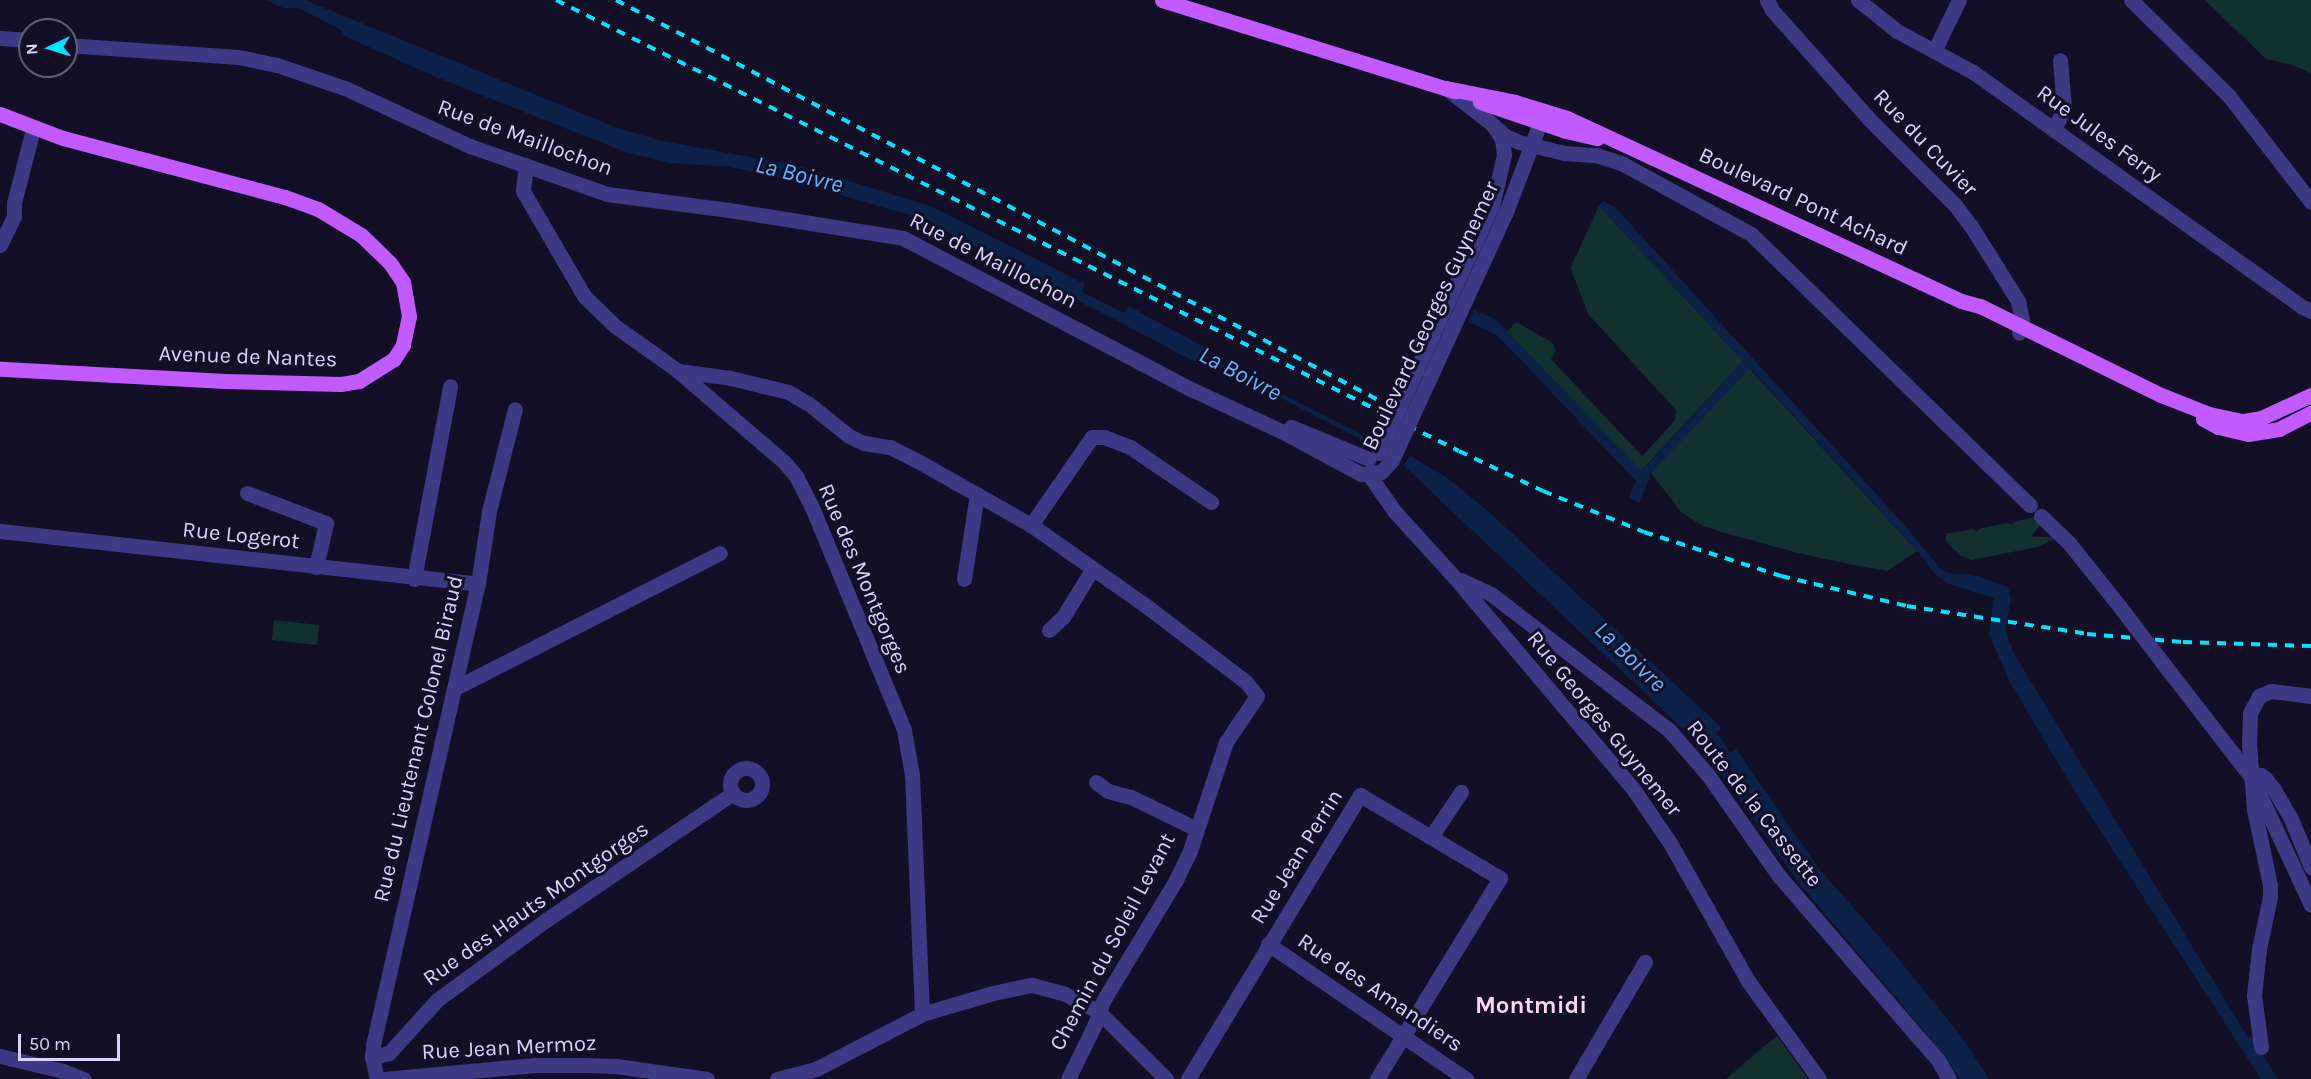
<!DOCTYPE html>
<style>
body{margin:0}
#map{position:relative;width:2311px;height:1079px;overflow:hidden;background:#130f26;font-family:Karla,sans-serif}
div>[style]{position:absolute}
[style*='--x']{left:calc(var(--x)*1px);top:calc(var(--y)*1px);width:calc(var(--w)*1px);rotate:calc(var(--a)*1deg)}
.green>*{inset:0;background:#12302f}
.water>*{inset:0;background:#0c2248}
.stream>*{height:4px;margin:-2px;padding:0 2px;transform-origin:2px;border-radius:2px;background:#0c2248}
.minor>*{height:15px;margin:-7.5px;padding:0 7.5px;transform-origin:7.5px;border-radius:7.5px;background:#3d3a85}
.minor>.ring{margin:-7.5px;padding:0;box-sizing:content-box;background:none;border:15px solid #3d3a85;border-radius:50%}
.major>*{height:15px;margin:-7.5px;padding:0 7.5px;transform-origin:7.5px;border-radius:7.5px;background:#c25bff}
.rail>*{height:4px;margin-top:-2px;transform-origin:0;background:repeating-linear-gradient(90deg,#00e5ff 0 9px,transparent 0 17px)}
.minor-bridge>*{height:15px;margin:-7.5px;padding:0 7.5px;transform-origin:7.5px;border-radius:7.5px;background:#3d3a85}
span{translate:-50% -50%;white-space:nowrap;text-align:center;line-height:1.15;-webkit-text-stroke:6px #130f26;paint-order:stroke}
.street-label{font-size:22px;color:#d9d4ff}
.water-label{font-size:24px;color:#62b6ff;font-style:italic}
.neighbourhood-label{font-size:24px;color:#ffd6f0;font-weight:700}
.north{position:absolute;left:18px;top:18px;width:60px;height:60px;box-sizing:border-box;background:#130f26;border:2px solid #625e7d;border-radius:50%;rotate:266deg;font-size:16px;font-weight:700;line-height:24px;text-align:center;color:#d9d4ff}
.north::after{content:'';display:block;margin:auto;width:21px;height:27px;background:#00e5ff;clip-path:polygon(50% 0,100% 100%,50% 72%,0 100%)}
.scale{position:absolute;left:18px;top:1034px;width:102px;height:27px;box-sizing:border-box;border:3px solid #d9d4ff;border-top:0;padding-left:8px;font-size:18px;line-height:21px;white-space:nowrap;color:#d9d4ff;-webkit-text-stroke:4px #130f26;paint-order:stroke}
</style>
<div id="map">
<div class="green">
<div style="clip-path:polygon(2205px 0,2311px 0,2311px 73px,2292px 65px,2266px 59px)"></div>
<div style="clip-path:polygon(1599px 206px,1743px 361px,1641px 471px,1507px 332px,1516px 322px,1552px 342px,1556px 351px,1551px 359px,1642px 456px,1675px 420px,1676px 410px,1588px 314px,1572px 272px,1571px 267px)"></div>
<div style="clip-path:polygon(1749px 368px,1917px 551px,1887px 571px,1859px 566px,1798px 553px,1721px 532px,1701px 525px,1681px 512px,1651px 473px)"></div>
<div style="clip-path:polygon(2041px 516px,2042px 523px,2031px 537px,2058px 537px,2038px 547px,1971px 560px,1960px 555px,1946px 542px,1946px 534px,1973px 529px,1977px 532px,1981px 528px,2008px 523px,2012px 525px,2016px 521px)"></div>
<div style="clip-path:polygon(274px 620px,319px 625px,317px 645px,272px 640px)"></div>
<div style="clip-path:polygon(1777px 1036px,1808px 1079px,1726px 1079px,1763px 1047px)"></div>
</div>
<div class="water">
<div style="clip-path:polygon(266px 0,305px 0,617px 128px,662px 141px,795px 165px,931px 206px,1085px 284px,1082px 292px,1124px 313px,1128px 306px,1208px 349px,1199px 364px,923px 219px,783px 178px,730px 167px,670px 163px,625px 152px,436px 77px,340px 34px,343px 31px,299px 8px,283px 8px)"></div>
<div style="clip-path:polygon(1603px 201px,1615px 207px,1899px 519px,1942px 570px,1952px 574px,1971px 574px,2008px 587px,2011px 599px,2005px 629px,2013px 652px,2247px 1036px,2251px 1037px,2278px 1079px,2261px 1079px,2074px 790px,2011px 684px,1989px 635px,1994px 598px,1949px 584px,1936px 575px,1912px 545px,1750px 368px,1651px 473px,1639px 503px,1629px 497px,1636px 481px,1497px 335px,1469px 322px,1474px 310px,1495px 319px,1642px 471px,1743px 361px,1599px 206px)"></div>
<div style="clip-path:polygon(1410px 456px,1446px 477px,1488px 511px,1722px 728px,1716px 732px,1730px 752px,1736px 749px,1820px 870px,1892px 951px,1962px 1037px,1989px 1079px,1960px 1079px,1925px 1032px,1799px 883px,1700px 745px,1403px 465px)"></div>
</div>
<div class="stream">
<div style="--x:1200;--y:354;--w:199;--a:27.2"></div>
</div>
<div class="minor">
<div style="--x:1767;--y:0;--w:11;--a:63"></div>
<div style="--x:1772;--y:10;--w:146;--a:48.3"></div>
<div style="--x:1869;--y:119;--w:122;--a:45"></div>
<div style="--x:1955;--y:205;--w:26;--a:53"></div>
<div style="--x:1971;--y:226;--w:89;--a:57.9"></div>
<div style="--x:2018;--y:301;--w:19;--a:78"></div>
<div style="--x:2022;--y:320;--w:13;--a:103"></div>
<div style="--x:1858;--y:0;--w:50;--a:38.5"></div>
<div style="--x:1897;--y:31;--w:86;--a:28.3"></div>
<div style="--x:1973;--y:72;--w:404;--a:35.5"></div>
<div style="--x:2302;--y:307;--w:10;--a:24"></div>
<div style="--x:2131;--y:0;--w:137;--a:44.4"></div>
<div style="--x:2229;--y:96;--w:134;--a:52.3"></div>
<div style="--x:0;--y:38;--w:30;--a:4"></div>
<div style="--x:66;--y:45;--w:173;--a:4"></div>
<div style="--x:239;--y:57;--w:39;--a:12"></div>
<div style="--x:277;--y:65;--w:74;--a:18.9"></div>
<div style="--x:347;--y:89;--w:136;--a:24.9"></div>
<div style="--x:470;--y:146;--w:145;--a:19.3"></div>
<div style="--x:607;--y:194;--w:123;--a:7.5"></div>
<div style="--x:729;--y:210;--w:176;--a:9.1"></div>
<div style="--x:903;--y:238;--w:327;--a:27.7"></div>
<div style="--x:1193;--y:390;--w:97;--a:25"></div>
<div style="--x:1281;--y:431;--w:91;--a:28.3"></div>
<div style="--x:1361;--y:474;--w:20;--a:-6"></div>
<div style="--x:1381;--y:472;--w:16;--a:-47"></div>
<div style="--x:1934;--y:51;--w:57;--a:-63.9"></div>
<div style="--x:1492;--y:124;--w:18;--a:43"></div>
<div style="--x:1505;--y:136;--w:15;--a:23"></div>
<div style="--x:1519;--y:142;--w:46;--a:13.7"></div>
<div style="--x:1564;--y:153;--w:32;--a:4"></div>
<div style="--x:1596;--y:155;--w:28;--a:18"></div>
<div style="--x:1623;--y:164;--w:146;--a:28.7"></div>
<div style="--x:1751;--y:234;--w:389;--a:44.2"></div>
<div style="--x:2054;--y:130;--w:24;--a:-66"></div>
<div style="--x:2064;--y:108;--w:48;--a:-94.8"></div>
<div style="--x:526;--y:165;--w:26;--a:97"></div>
<div style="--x:523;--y:191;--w:121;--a:59.8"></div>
<div style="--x:584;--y:296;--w:43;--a:44.1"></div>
<div style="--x:615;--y:326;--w:77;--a:35.5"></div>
<div style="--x:678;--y:371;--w:140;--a:40.6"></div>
<div style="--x:784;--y:462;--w:18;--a:49"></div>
<div style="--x:796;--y:476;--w:33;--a:63"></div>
<div style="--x:811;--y:505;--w:243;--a:67.5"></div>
<div style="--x:904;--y:730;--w:46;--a:79.9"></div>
<div style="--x:912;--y:775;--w:239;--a:87.6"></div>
<div style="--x:0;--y:245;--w:32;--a:-64"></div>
<div style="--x:14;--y:216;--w:13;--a:-90"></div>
<div style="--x:14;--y:203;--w:76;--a:-75.6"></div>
<div style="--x:678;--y:371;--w:53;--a:7.5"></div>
<div style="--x:731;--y:378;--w:59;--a:13.8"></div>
<div style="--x:788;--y:392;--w:24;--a:30"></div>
<div style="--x:809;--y:404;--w:51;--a:38.7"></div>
<div style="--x:849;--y:436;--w:17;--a:25"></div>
<div style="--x:864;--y:443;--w:26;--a:9"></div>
<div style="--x:890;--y:447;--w:29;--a:27"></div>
<div style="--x:916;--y:460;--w:132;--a:29.5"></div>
<div style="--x:1031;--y:525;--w:139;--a:35.1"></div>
<div style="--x:1145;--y:605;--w:127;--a:37.3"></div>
<div style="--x:1246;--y:682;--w:18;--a:52"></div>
<div style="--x:1257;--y:696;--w:55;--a:124"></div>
<div style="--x:1226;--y:742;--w:115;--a:108.3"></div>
<div style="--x:1190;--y:851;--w:32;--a:116"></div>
<div style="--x:1176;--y:880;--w:141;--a:121.1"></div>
<div style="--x:1103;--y:1001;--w:24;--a:109"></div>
<div style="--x:1095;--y:1024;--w:61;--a:116.1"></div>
<div style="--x:1416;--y:371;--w:182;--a:-65.3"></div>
<div style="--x:1492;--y:206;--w:52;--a:-76.8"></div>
<div style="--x:1504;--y:155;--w:16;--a:-97"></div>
<div style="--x:1502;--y:139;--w:18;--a:-124"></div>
<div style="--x:1492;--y:124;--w:58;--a:-142"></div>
<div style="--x:1430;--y:377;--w:182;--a:-65.3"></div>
<div style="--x:1506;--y:212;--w:107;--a:-69.2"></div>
<div style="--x:1291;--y:427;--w:84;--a:22.3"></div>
<div style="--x:1369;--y:475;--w:45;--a:54.9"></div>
<div style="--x:1395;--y:512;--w:89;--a:47.7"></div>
<div style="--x:1455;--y:578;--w:277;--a:49.8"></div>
<div style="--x:1634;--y:790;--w:64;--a:55.8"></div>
<div style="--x:1670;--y:843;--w:159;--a:60.5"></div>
<div style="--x:1748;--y:981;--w:121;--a:54.1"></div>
<div style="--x:247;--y:493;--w:85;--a:20.8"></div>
<div style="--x:326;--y:523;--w:45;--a:102.8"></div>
<div style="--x:2041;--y:516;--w:39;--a:44"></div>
<div style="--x:2069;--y:543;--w:82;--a:51.4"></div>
<div style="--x:1031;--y:525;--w:107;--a:-55.3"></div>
<div style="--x:1092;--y:437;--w:12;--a:0"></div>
<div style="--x:1104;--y:437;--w:28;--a:21"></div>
<div style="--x:1130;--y:447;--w:98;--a:34.2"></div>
<div style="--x:0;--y:531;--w:481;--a:6.3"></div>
<div style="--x:414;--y:579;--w:196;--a:-79.4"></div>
<div style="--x:964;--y:579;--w:86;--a:-81.3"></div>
<div style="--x:1461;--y:580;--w:33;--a:25"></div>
<div style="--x:1491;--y:594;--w:224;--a:37.4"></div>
<div style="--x:1669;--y:730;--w:60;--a:49.1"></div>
<div style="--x:1708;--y:775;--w:123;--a:54.9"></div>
<div style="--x:1779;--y:876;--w:243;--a:49.2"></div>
<div style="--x:1938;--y:1060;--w:22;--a:60"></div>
<div style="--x:1049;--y:630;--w:19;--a:-43"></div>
<div style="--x:1063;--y:617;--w:57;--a:-58.5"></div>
<div style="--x:2162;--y:662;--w:147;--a:52.2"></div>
<div style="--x:2252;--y:778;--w:140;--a:65.1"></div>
<div style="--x:455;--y:688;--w:297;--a:-27"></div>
<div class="ring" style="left:730px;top:768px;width:17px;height:17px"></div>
<div style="--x:2252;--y:778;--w:9;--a:-21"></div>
<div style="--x:2260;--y:775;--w:6;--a:31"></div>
<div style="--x:2265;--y:778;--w:16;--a:52"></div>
<div style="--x:2275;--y:791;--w:32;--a:60"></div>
<div style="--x:2291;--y:819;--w:52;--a:67.4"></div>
<div style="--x:1096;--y:782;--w:15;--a:37"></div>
<div style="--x:1108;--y:791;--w:24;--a:15"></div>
<div style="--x:1131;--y:797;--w:73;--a:25.9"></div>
<div style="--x:1432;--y:835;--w:52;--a:-56"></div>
<div style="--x:1268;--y:944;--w:240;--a:34.3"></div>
<div style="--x:2261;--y:1047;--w:52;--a:-97.7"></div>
<div style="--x:2254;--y:995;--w:46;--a:-83.8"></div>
<div style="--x:2259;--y:949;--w:53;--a:-78.1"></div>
<div style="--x:2270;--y:897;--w:12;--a:-90"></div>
<div style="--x:2270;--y:885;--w:78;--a:-101.9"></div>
<div style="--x:2254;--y:809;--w:65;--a:-94.4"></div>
<div style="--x:2249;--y:744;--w:31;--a:-88"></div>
<div style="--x:2250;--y:713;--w:19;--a:-62"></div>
<div style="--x:2259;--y:696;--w:13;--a:-23"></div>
<div style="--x:2271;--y:691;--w:40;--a:7.1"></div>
<div style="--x:0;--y:1056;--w:65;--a:13.4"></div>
<div style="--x:63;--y:1071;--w:22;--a:21"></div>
<div style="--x:372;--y:1057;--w:17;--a:-13"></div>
<div style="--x:389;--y:1053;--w:72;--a:-47.8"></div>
<div style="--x:437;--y:1000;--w:135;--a:-36.3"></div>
<div style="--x:546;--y:920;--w:226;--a:-34.2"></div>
<div style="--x:377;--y:1079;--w:23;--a:-103"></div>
<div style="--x:372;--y:1057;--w:12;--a:-85"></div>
<div style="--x:373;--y:1045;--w:473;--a:-77.2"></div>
<div style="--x:478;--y:584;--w:74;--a:-81.4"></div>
<div style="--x:489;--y:511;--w:105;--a:-75.7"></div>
<div style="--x:384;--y:1079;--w:152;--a:-5.3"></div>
<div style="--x:535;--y:1065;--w:50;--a:0"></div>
<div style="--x:585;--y:1065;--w:31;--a:2"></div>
<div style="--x:616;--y:1066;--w:92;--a:8.1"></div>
<div style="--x:777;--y:1079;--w:40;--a:-14.4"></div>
<div style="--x:816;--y:1069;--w:119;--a:-27.4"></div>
<div style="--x:922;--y:1014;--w:74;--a:-16.5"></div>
<div style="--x:993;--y:993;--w:40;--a:-12"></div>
<div style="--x:1032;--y:985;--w:34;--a:15"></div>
<div style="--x:1065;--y:994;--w:38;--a:28"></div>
<div style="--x:1099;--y:1012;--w:95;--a:45"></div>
<div style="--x:1188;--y:1079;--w:332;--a:-58.8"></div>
<div style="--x:1360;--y:795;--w:163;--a:30.7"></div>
<div style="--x:1500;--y:878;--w:236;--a:121.5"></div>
<div style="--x:1576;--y:1079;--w:136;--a:-59.5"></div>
</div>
<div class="major">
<div style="--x:1162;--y:0;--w:307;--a:17.3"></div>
<div style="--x:1446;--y:88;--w:70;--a:11.5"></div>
<div style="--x:1515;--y:102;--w:54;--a:17.1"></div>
<div style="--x:1567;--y:118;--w:434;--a:24.9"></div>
<div style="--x:1961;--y:301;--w:20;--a:15"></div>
<div style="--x:1980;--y:306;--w:202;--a:26.2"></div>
<div style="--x:2161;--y:395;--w:52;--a:21.6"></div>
<div style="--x:2209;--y:414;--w:35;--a:12"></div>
<div style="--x:2243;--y:421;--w:18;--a:-9"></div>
<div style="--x:2261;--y:418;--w:55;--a:-24.7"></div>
<div style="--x:1480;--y:102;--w:91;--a:18.6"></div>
<div style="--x:1566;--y:131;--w:32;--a:13"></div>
<div style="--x:0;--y:114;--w:67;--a:20.9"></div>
<div style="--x:63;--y:138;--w:230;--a:14.9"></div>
<div style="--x:285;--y:197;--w:35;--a:20"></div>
<div style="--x:318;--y:209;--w:50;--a:31.2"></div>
<div style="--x:361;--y:235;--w:40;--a:44"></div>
<div style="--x:390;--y:263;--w:23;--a:56"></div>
<div style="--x:403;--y:282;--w:35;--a:80"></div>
<div style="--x:409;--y:316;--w:30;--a:102"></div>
<div style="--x:403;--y:345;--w:17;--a:123"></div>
<div style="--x:394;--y:359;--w:41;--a:147.8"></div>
<div style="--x:359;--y:381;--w:18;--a:171"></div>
<div style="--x:341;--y:384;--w:116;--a:-178.5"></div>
<div style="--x:225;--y:381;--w:225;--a:-176.9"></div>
<div style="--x:2203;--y:419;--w:17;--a:28"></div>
<div style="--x:2218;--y:427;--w:31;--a:13"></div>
<div style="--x:2248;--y:434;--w:31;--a:-9"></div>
<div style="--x:2279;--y:429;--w:36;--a:-27"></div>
</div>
<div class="rail">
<div style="--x:556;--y:0;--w:1009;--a:26.54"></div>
<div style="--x:1459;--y:451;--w:93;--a:25.5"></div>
<div style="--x:1543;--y:491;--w:109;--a:22.1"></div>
<div style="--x:1644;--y:532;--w:144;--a:17.8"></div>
<div style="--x:1781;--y:576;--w:130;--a:13.4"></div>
<div style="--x:1907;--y:606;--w:182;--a:8.8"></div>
<div style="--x:2087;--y:634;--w:96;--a:4.8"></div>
<div style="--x:2183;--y:642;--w:128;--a:1.8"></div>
<div style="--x:616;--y:0;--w:867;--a:27.69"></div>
</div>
<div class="minor-bridge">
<div style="--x:1379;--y:453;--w:90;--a:-65.7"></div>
<div style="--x:1392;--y:460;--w:91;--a:-65.4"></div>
<div style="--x:2120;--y:607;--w:69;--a:52.6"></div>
</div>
<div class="street-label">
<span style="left:2099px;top:134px;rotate:36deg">Rue Jules Ferry</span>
<span style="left:525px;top:138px;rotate:20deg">Rue de Maillochon</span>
<span style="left:1925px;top:143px;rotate:46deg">Rue du Cuvier</span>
<span style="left:1803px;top:202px;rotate:25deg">Boulevard Pont Achard</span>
<span style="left:993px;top:261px;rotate:27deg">Rue de Maillochon</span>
<span style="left:1431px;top:316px;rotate:-65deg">Boulevard Georges Guynemer</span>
<span style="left:248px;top:357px;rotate:2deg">Avenue de Nantes</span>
<span style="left:241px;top:536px;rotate:6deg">Rue Logerot</span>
<span style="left:864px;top:579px;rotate:67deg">Rue des Montgorges</span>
<span style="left:1604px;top:724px;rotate:51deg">Rue Georges Guynemer</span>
<span style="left:419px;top:739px;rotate:-77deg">Rue du Lieutenant Colonel Biraud</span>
<span style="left:1754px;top:804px;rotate:52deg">Route de la Cassette</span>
<span style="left:1297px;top:857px;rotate:-58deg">Rue Jean Perrin</span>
<span style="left:536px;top:904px;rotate:-35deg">Rue des Hauts Montgorges</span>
<span style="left:1113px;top:942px;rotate:-62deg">Chemin du Soleil Levant</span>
<span style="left:1380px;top:993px;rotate:34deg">Rue des Amandiers</span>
<span style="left:509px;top:1048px;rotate:-3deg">Rue Jean Mermoz</span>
</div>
<div class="water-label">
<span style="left:799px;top:175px;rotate:14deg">La Boivre</span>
<span style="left:1240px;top:374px;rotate:28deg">La Boivre</span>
<span style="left:1630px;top:657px;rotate:44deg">La Boivre</span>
</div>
<div class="neighbourhood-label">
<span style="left:1531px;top:1006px">Montmidi</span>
</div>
<div class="north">N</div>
<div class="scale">50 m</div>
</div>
